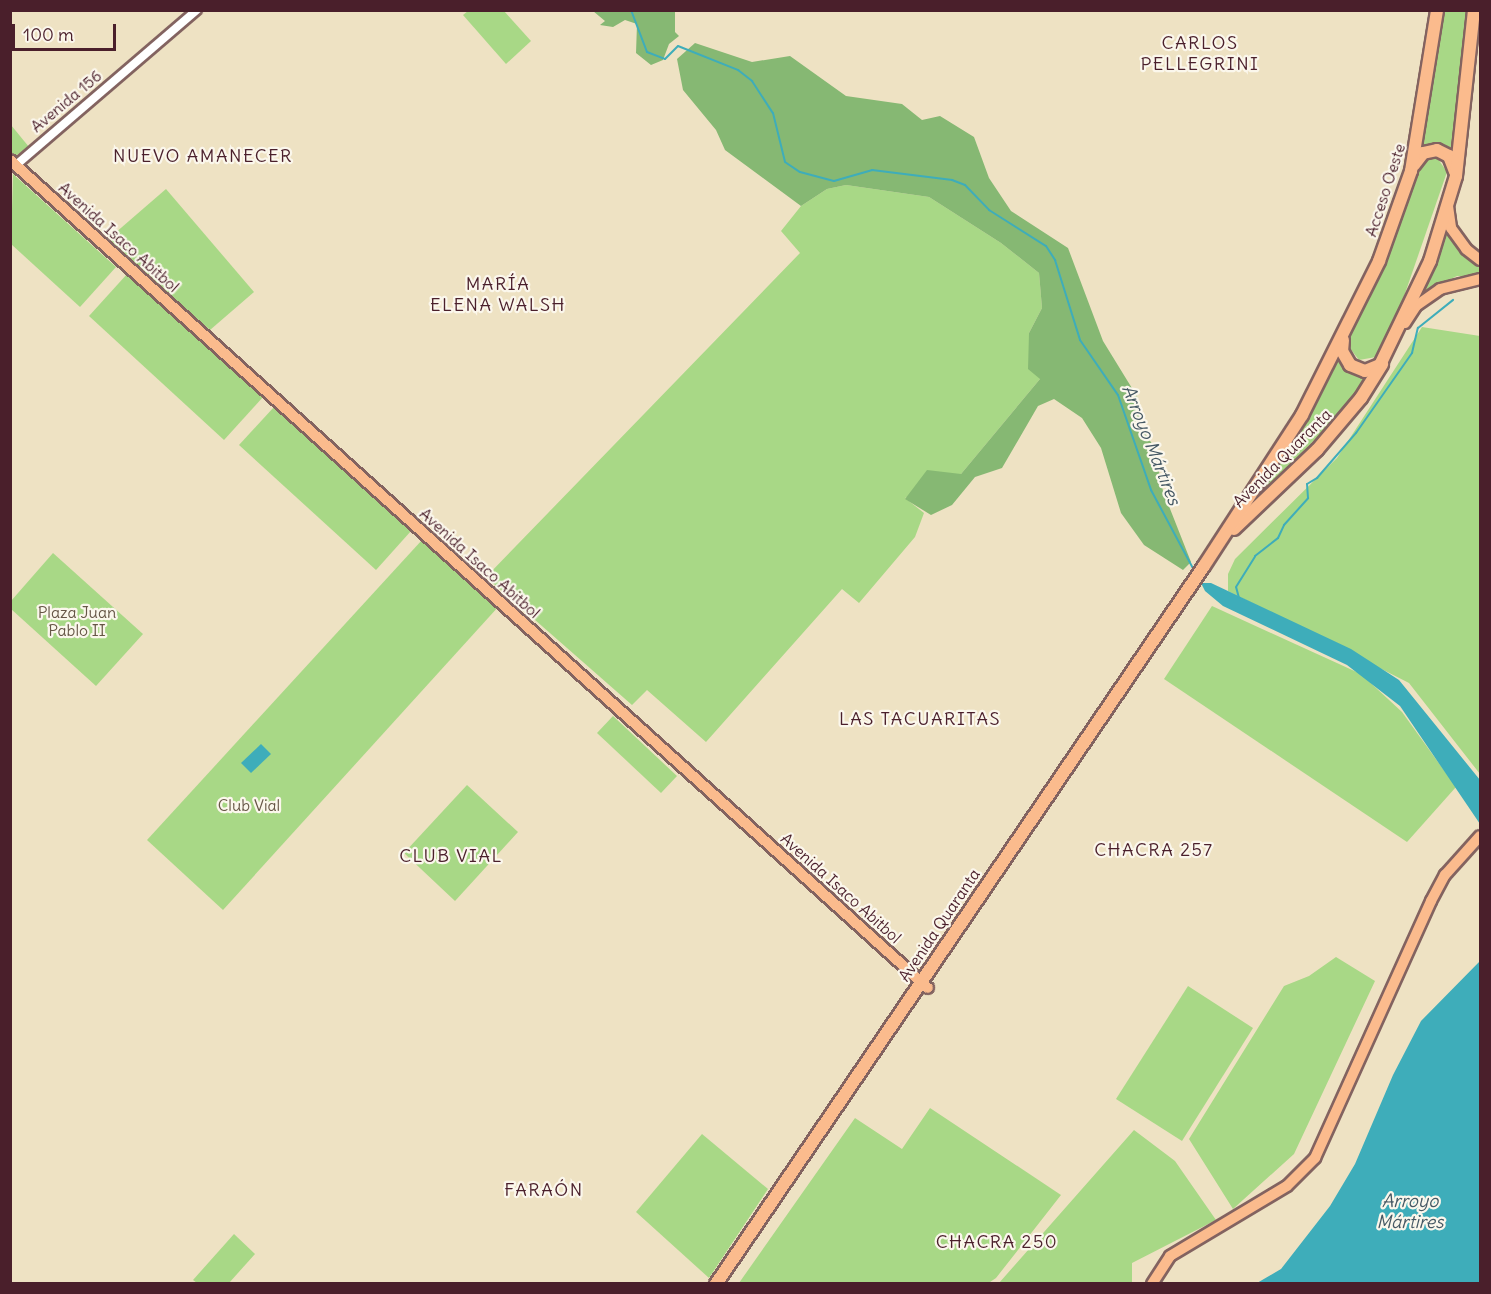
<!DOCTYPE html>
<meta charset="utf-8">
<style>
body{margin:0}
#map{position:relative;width:1491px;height:1294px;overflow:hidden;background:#eee2c3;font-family:Delius,sans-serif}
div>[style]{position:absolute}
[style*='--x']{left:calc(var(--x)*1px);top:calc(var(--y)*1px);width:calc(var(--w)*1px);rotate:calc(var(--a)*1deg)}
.green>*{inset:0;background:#a8d886}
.forest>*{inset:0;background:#86b873}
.water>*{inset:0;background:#3eadba}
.stream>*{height:2px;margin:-1px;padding:0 1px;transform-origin:1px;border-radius:1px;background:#3eadba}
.roads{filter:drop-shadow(2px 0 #836360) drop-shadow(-2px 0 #836360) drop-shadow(0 2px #836360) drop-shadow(0 -2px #836360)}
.minor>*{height:8px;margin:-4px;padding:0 4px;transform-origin:4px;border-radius:4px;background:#fff}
.major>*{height:10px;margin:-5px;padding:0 5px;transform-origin:5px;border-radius:5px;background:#fbbb8d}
.highway>*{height:12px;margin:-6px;padding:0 6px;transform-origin:6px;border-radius:6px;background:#fbbb8d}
span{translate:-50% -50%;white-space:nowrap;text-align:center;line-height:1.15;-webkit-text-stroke:4.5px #fbf7ec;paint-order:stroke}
.street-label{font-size:16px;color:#4a1f2b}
.park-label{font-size:16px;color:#665646}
.neighbourhood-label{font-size:18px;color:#4a1f2b;letter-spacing:1.5px}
.water-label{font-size:18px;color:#455864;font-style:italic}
.frame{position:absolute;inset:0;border:12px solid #4a1f2b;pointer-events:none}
.scale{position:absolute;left:12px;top:24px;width:104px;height:27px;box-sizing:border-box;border:3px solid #4a1f2b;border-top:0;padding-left:8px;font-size:18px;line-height:21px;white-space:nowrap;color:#4a1f2b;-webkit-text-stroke:4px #fbf7ec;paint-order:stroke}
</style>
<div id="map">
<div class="green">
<div style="clip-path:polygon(468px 11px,504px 11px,531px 41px,506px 64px,463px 15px)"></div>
<div style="clip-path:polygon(1438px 11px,1471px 11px,1456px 166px,1450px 154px,1418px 155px)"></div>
<div style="clip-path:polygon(11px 125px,29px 147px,15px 156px,11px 152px)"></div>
<div style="clip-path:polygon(1436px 156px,1447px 172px,1392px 331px,1376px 357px,1359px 360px,1349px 347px,1351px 334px,1414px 176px,1422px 159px)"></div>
<div style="clip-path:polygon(13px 174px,116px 267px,80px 307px,11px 244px)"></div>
<div style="clip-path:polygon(846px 185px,929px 197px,1001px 243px,1039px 273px,1042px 308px,1029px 333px,1040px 379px,961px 474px,905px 498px,924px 513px,915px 537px,859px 603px,842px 589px,706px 742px,647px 690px,632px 705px,486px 577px,800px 253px,781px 231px,801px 206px,827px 189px)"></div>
<div style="clip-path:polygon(166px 189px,254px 292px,210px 330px,107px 240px)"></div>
<div style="clip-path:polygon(1447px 230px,1480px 263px,1480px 276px,1457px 276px,1423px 293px)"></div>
<div style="clip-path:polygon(128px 273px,263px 397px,224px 440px,89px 316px)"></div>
<div style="clip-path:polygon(1422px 327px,1480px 336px,1480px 774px,1409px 683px,1228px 591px,1228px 574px,1235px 559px,1337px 458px)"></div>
<div style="clip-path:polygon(1340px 353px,1370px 375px,1341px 413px,1247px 508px,1306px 418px)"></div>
<div style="clip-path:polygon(274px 407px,411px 531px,376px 570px,239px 445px)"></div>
<div style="clip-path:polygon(422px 540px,499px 606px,223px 910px,147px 840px)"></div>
<div style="clip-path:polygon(53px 553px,143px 634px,96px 686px,11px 609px,11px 601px)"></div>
<div style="clip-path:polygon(1212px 606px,1361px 674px,1402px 712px,1456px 787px,1407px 842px,1164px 679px)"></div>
<div style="clip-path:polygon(613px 716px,677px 776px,661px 793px,597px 733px)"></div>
<div style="clip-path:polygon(467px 785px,518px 832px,455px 901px,404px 853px)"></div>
<div style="clip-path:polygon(1336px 957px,1375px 981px,1294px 1154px,1233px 1209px,1189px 1139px,1284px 986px,1309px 976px)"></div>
<div style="clip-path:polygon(1188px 986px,1253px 1028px,1182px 1141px,1116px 1099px)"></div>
<div style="clip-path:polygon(930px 1108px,1061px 1195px,996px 1278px,987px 1284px,739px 1283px,855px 1118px,902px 1149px)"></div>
<div style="clip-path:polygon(1134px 1130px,1175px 1161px,1216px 1220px,1132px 1263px,1132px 1283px,999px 1283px)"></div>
<div style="clip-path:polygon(702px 1134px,768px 1189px,709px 1278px,636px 1212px)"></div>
<div style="clip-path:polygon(234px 1234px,255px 1254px,229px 1283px,197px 1283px,193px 1280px)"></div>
</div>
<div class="forest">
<div style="clip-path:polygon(593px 11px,675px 11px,675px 32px,679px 36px,669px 44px,663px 60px,651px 65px,636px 53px,637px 24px,625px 20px,613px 27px,600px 25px,605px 21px)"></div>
<div style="clip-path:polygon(695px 43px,752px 62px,790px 56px,846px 96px,902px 104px,922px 120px,940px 116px,974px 137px,989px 178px,1011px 211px,1068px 248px,1103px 341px,1138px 398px,1140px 425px,1154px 447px,1163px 491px,1191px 562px,1183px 570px,1144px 545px,1121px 513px,1101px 448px,1082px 418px,1054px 399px,1038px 406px,1002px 468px,975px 477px,952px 505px,931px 515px,905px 499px,927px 470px,961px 474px,1040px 379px,1028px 369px,1029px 333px,1042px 308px,1039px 273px,1001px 243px,929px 197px,846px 185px,827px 189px,801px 206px,725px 150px,716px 130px,683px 90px,677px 59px)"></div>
</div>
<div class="water">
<div style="clip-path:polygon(1201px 583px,1211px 583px,1351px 649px,1399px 680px,1480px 780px,1480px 824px,1400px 706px,1347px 665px,1223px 606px,1205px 591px)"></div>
<div style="clip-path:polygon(261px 744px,271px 754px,251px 773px,241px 763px)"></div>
<div style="clip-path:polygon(1480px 961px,1480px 1283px,1257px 1283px,1281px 1269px,1330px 1206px,1355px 1164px,1393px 1075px,1421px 1021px)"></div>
</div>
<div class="stream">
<div style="--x:631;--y:10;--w:45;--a:69.1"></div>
<div style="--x:647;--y:52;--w:19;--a:21"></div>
<div style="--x:665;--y:59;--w:18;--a:-45"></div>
<div style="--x:678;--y:46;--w:65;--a:21.8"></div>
<div style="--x:738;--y:70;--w:18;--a:38"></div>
<div style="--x:752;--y:81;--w:38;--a:57"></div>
<div style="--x:773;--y:113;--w:50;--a:76.2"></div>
<div style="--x:785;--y:162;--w:18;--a:34"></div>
<div style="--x:800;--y:172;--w:35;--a:15"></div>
<div style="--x:834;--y:181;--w:40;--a:-16"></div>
<div style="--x:872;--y:170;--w:81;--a:7.1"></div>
<div style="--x:952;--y:180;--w:14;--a:21"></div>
<div style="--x:965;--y:185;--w:35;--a:46"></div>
<div style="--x:989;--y:210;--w:67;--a:32.3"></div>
<div style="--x:1046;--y:246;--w:17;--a:57"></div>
<div style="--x:1055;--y:260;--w:84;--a:72.6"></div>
<div style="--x:1080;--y:340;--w:67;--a:55.4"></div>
<div style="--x:1118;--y:395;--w:101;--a:70.8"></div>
<div style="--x:1151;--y:490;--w:93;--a:61.8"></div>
<div style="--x:1239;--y:598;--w:11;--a:-105"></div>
<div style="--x:1236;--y:587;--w:36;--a:-58"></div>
<div style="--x:1255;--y:556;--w:29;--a:-38"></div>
<div style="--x:1278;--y:538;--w:14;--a:-65"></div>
<div style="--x:1284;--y:525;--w:36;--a:-48"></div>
<div style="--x:1308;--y:498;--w:14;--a:-94"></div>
<div style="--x:1307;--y:484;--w:12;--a:-31"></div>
<div style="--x:1317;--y:478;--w:60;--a:-49.1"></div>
<div style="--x:1356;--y:433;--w:98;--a:-55"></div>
<div style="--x:1412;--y:353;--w:26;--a:-77"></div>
<div style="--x:1418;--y:328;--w:45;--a:-38.7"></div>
</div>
<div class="roads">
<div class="minor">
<div style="--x:16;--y:165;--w:238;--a:-40.6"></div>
</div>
<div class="major">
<div style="--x:10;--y:160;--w:1236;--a:42.05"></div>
<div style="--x:1448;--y:206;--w:22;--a:82"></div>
<div style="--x:1451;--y:228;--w:26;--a:54"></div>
<div style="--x:1466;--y:249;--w:18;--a:38"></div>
<div style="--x:1405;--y:323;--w:20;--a:-57"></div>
<div style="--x:1416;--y:306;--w:29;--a:-35"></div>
<div style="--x:1440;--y:289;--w:41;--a:-14"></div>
<div style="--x:1152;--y:1284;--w:33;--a:-57"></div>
<div style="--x:1170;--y:1256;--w:136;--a:-30.9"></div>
<div style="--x:1287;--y:1186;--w:40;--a:-45"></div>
<div style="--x:1315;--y:1158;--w:282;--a:-65.7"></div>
<div style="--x:1431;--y:901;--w:30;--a:-62"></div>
<div style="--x:1445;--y:875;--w:52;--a:-48.1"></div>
</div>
<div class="highway">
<div style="--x:1414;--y:165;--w:15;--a:-53"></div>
<div style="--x:1423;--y:153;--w:14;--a:-12"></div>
<div style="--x:1437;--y:150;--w:13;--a:27"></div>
<div style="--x:1449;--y:156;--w:17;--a:69"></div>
<div style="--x:1343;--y:340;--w:11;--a:95"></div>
<div style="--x:1342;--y:351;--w:16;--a:60"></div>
<div style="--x:1350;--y:365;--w:16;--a:22"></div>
<div style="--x:1365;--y:371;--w:16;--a:-22"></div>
<div style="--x:1380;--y:365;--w:115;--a:-64.3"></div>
<div style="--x:1430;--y:261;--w:89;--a:-73"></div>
<div style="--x:1456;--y:176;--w:167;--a:-83.8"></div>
<div style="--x:1234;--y:529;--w:115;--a:-43.6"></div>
<div style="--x:1317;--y:450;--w:68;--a:-49.8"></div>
<div style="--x:1361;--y:398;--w:40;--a:-58"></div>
<div style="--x:716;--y:1284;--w:868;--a:-55.8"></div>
<div style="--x:1204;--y:566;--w:180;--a:-57"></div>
<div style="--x:1302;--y:415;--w:172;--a:-63.4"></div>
<div style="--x:1379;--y:261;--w:96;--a:-70.4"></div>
<div style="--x:1411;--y:171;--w:163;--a:-80.8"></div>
</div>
</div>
<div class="street-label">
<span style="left:66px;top:101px;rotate:-40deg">Avenida 156</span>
<span style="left:1385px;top:190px;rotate:-72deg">Acceso Oeste</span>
<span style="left:119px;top:237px;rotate:42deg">Avenida Isaco Abitbol</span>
<span style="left:1282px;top:458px;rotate:-45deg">Avenida Quaranta</span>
<span style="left:480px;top:563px;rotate:42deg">Avenida Isaco Abitbol</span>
<span style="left:841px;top:888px;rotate:42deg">Avenida Isaco Abitbol</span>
<span style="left:939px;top:925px;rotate:-56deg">Avenida Quaranta</span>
</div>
<div class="park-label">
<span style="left:77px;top:621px">Plaza Juan<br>Pablo II</span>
<span style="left:249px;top:805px">Club Vial</span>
</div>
<div class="neighbourhood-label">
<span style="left:1200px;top:54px">CARLOS<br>PELLEGRINI</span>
<span style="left:203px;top:156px">NUEVO AMANECER</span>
<span style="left:498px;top:295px">MARÍA<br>ELENA WALSH</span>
<span style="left:920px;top:719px">LAS TACUARITAS</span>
<span style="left:1154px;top:850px">CHACRA 257</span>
<span style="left:451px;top:856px">CLUB VIAL</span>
<span style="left:544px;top:1190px">FARAÓN</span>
<span style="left:997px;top:1242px">CHACRA 250</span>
</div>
<div class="water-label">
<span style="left:1151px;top:445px;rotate:68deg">Arroyo Mártires</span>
<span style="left:1410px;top:1212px">Arroyo<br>Mártires</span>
</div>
<div class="frame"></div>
<div class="scale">100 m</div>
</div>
